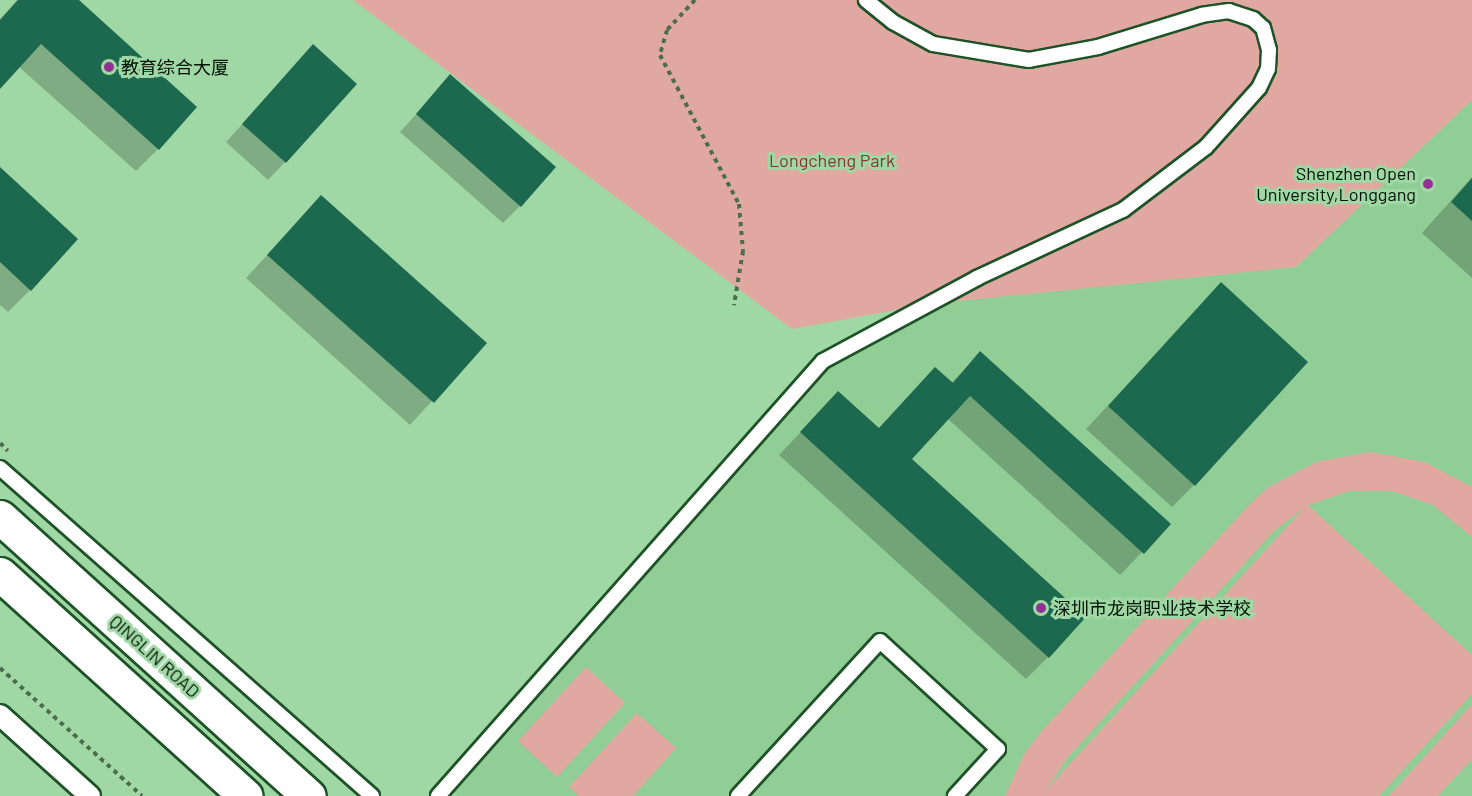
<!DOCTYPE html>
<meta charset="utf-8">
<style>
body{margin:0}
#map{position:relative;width:1472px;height:796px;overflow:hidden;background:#a0d8a5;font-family:Barlow,"Noto Sans SC",sans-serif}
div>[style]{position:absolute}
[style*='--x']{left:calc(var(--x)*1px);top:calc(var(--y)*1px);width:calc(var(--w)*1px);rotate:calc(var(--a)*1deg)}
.built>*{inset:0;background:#90ce95}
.green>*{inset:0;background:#e1a8a1}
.shadow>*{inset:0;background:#0003}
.building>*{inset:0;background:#1c6950}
.path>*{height:4px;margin-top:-2px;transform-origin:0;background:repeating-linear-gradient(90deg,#4a6e4e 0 4.5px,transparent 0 9px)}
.roads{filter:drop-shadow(2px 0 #1e5327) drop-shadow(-2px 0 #1e5327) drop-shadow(0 2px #1e5327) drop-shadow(0 -2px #1e5327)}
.service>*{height:14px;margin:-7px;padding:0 7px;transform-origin:7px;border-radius:7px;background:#fff}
.pedestrian>*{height:20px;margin:-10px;padding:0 10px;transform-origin:10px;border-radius:10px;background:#fff}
.secondary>*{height:33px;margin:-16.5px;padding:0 16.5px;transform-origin:16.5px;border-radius:16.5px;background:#fff}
.dots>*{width:16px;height:16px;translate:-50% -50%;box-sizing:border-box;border:3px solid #a0d8a5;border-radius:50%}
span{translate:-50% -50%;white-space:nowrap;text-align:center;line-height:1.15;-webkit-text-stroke:6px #a0d8a5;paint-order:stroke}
.poi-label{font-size:18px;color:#001203}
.left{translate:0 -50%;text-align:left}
.right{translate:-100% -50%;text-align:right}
.park-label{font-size:18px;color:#87352f}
.street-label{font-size:18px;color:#001203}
</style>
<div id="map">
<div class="built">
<div style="clip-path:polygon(1472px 100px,1472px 796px,457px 796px,453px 792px,823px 361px,928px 304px,1296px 267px)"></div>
</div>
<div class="green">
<div style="clip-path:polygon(353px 0,1472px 0,1472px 100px,1296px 267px,928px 304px,792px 329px)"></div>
<div style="clip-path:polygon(evenodd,1370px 452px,1425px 462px,1472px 487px,1472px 537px,1433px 505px,1392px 491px,1349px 491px,1308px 505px,1472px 655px,1472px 694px,1379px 796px,1005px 796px,1024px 754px,1040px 733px,1248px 506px,1267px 488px,1316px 462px,1370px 452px,1305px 507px,1046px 790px,1068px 757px,1274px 531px,1305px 507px)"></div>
<div style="clip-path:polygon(586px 667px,625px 703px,557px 777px,518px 741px)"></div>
<div style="clip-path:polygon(1472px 704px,1472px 759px,1438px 796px,1389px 796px)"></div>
<div style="clip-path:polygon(637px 713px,676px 748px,633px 796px,579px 796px,569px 787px)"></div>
</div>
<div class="shadow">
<div style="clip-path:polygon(17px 0,77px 0,158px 149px,136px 171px,19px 67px,0 87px,0 19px)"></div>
<div style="clip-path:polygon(313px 46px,285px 162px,268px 180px,226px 142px)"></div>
<div style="clip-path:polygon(451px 76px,520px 206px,503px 223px,400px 132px)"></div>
<div style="clip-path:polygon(0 169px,30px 290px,8px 312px,0 305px)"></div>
<div style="clip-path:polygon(1472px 177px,1472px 278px,1422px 233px)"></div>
<div style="clip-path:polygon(321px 197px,485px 343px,410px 425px,246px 278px)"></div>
<div style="clip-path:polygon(1221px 284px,1194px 485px,1172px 507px,1086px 429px)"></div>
<div style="clip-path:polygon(981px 353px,1169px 524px,1120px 575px,947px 418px,910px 459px,1048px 657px,1026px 679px,779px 455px,838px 393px,877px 430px,935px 369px,951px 383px)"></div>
</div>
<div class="building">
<div style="clip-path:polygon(18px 0,79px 0,197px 107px,159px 150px,41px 44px,0 89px,0 20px)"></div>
<div style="clip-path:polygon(313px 44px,357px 84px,286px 163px,242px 124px)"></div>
<div style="clip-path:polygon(450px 74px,556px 167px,521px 207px,416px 114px)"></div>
<div style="clip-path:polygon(0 167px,78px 239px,31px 291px,0 262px)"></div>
<div style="clip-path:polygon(1472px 178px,1472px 221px,1451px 202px)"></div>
<div style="clip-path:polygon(321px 195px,487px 343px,434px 403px,267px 255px)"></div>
<div style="clip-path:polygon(1221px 282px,1308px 362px,1195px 486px,1108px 406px)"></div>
<div style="clip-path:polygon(980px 351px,1171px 524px,1144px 554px,970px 396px,912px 459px,1086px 617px,1049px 658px,800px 432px,838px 391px,879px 428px,935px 367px,953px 383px)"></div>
</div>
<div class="path">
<div style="--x:695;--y:0;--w:41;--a:133"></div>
<div style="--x:667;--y:30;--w:26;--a:106"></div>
<div style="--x:660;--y:55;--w:169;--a:62.1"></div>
<div style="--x:739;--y:204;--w:47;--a:85.1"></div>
<div style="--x:743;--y:251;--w:55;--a:99.5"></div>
<div style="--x:0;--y:443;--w:11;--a:45"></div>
<div style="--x:0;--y:668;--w:191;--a:42"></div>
</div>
<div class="roads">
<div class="service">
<div style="--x:0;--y:468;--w:496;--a:41.4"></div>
<div style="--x:438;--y:796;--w:581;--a:-48.49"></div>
<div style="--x:823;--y:361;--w:175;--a:-28.3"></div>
<div style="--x:977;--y:278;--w:161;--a:-25"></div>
<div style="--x:1123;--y:210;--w:104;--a:-37.2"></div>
<div style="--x:1206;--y:147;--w:79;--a:-48.1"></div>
<div style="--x:1259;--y:88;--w:21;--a:-65"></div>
<div style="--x:1268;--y:69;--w:19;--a:-87"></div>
<div style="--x:1269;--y:50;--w:23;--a:-105"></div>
<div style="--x:1263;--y:28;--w:13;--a:-138"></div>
<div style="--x:1253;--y:19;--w:25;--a:-162"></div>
<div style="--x:1229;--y:11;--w:27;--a:172"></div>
<div style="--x:1202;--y:15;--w:109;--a:162.9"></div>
<div style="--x:1098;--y:47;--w:70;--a:169.3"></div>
<div style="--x:1029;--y:60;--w:97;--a:-170.5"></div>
<div style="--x:933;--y:44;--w:46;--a:-151.2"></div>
<div style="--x:893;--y:22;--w:35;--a:-141"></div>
<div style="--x:738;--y:796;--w:210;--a:-47.5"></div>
<div style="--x:880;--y:641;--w:160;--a:42.5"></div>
<div style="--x:998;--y:749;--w:64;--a:132.5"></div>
</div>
<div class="pedestrian">
<div style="--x:0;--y:715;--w:121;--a:42"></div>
</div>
<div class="secondary">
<div style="--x:0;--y:517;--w:416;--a:42.1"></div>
<div style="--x:0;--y:574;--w:331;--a:42.1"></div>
</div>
</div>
<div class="dots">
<div style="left:109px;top:67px;background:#933096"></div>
<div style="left:1428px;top:184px;background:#933096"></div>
<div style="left:1041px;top:608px;background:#933096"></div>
</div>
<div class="poi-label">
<span class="left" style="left:121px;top:67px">教育综合大厦</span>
<span class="right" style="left:1416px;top:184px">Shenzhen Open<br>University,Longgang</span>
<span class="left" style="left:1053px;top:608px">深圳市龙岗职业技术学校</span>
</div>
<div class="park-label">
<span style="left:832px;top:160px">Longcheng Park</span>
</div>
<div class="street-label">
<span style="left:155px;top:656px;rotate:42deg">QINGLIN ROAD</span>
</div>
</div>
